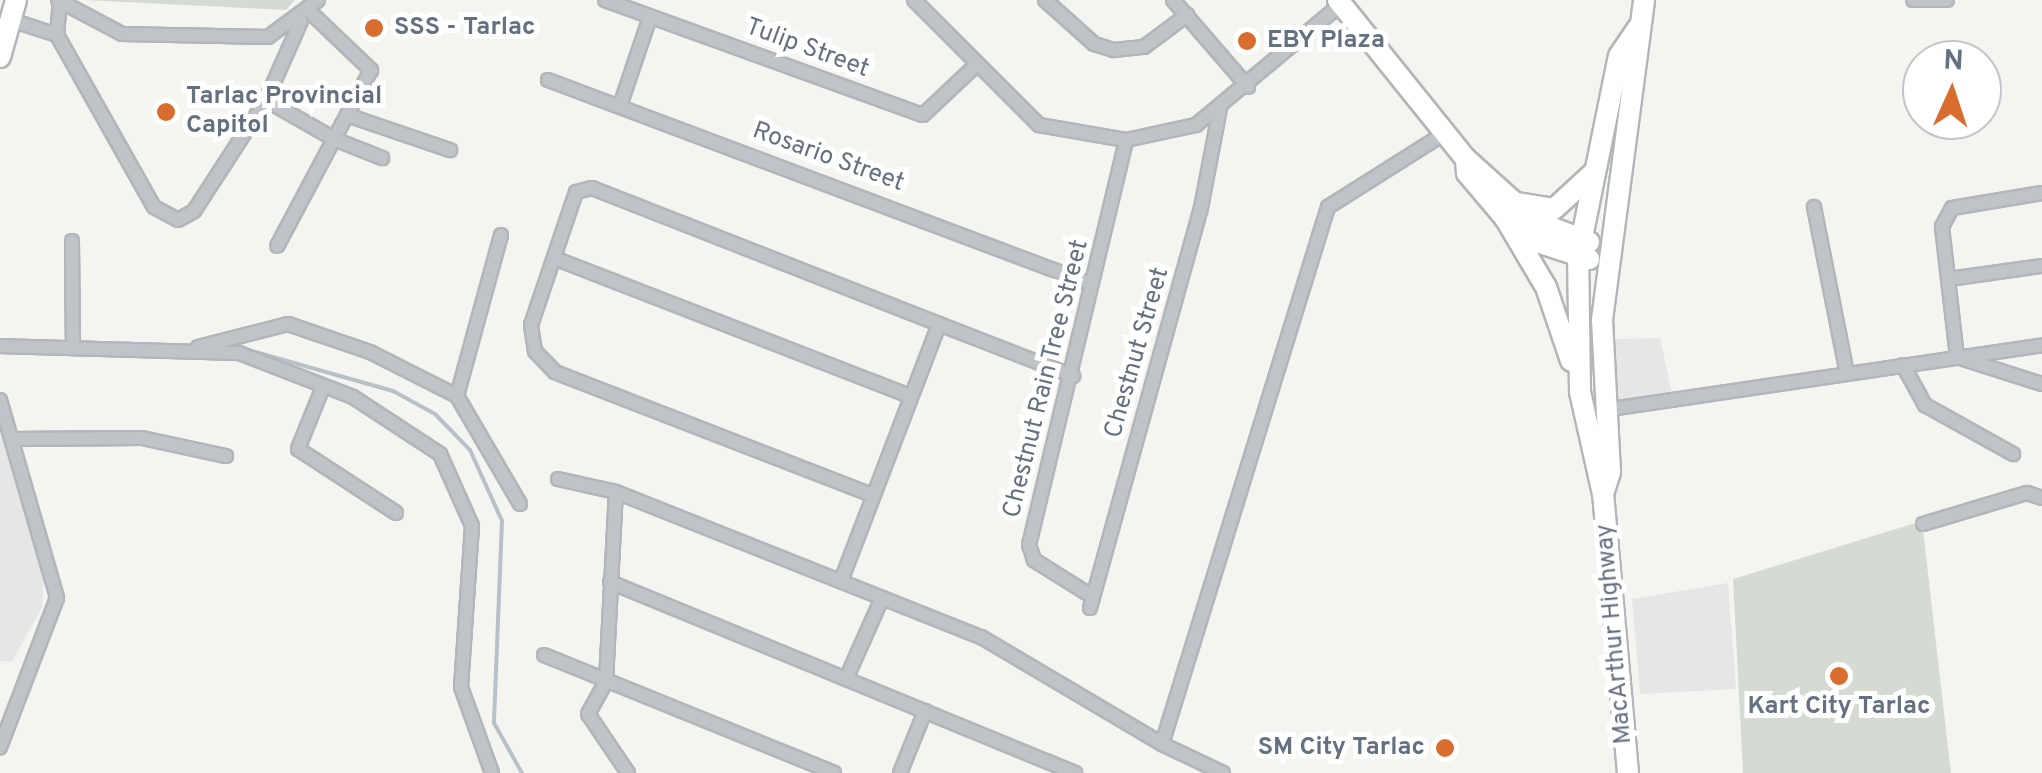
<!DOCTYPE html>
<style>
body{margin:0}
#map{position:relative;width:2042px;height:773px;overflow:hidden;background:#f4f5f1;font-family:Overpass,sans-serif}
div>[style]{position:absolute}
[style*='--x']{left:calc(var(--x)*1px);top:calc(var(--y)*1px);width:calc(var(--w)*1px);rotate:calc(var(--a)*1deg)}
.built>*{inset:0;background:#e5e6e5}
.green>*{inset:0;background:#d5dbd3}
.stream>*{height:4px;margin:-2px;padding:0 2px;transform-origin:2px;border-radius:2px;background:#b8c1c7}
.roads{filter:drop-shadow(2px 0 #b3b6b9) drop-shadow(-2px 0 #b3b6b9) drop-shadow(0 2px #b3b6b9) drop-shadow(0 -2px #b3b6b9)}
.minor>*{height:12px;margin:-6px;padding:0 6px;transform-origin:6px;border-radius:6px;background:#c0c3c7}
.highway>*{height:20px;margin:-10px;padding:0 10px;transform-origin:10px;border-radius:10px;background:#fff}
.dots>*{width:28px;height:28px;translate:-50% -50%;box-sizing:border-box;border:5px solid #fff;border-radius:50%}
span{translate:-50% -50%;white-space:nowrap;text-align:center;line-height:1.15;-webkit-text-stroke:10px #fff;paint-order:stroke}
.poi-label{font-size:25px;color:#657180;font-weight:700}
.left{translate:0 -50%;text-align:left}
.right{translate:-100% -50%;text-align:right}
.street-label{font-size:25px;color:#657180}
.north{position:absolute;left:1902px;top:40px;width:100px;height:100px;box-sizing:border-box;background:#fff;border:2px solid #c1c6cc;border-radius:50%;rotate:3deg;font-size:28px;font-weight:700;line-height:40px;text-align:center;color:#657180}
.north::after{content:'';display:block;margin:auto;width:35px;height:45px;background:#d86d2e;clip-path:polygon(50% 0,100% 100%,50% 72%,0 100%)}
</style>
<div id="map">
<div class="built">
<div style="clip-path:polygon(1660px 338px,1672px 394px,1616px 404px,1616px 339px)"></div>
<div style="clip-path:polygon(0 409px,45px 564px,42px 607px,12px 662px,0 661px)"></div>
<div style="clip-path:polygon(1728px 583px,1736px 689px,1640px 694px,1632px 599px)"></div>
</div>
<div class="green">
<div style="clip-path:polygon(83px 0,295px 0,286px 10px)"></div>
<div style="clip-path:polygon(1922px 521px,1951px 773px,1743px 773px,1733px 579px)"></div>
</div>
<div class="stream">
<div style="--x:241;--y:348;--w:158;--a:15.8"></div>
<div style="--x:393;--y:391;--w:48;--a:28.7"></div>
<div style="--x:435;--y:414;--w:50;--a:45.8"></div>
<div style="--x:470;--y:450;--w:78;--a:65.7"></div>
<div style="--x:502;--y:521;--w:202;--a:92.3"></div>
<div style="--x:494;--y:723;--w:57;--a:60.8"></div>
</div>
<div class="roads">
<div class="minor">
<div style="--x:58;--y:0;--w:72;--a:28"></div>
<div style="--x:122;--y:34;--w:146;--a:1.2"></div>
<div style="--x:268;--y:37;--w:62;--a:-36.5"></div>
<div style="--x:605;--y:0;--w:338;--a:19.9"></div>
<div style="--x:923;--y:115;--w:71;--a:-43.3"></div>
<div style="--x:914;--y:0;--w:177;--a:45"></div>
<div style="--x:1039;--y:125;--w:88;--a:9.8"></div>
<div style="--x:1126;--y:140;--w:72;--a:-12.1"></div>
<div style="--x:1196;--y:125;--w:189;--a:-39.8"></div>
<div style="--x:1045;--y:0;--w:66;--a:41.9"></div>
<div style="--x:1094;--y:44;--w:21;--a:17"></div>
<div style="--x:1114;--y:50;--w:30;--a:-6"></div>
<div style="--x:1144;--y:47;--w:54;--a:-36.7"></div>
<div style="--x:1173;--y:0;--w:115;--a:49.2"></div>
<div style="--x:1913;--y:0;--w:34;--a:0"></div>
<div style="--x:309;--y:11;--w:86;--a:43.6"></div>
<div style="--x:371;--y:70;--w:78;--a:118.2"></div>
<div style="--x:334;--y:139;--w:52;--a:21.6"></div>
<div style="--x:11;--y:20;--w:48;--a:18.1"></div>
<div style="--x:57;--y:35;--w:197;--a:60.6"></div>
<div style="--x:154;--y:207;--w:27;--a:28"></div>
<div style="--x:178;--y:220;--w:18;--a:-29"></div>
<div style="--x:194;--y:211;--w:132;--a:-57"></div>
<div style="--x:266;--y:100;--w:86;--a:-66.1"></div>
<div style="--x:57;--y:35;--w:33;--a:-85"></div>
<div style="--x:548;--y:80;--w:580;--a:20.59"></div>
<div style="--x:266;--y:100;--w:78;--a:29.8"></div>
<div style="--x:334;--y:139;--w:121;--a:118"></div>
<div style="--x:620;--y:106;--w:94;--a:-71.4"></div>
<div style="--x:347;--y:115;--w:109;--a:18.8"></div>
<div style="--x:2042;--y:193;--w:91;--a:170.5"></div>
<div style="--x:1952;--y:208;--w:21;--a:118"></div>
<div style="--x:1942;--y:227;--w:131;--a:83.4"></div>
<div style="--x:1957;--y:357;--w:89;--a:17.6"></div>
<div style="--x:1814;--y:207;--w:169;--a:78.8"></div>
<div style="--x:72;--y:241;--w:106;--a:89.5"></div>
<div style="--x:554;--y:258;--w:382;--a:21.2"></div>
<div style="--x:1949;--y:279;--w:94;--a:-8"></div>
<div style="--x:0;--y:346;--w:239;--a:1.7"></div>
<div style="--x:239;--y:353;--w:122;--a:21.1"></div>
<div style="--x:353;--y:397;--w:104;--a:33.2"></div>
<div style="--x:440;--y:454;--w:79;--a:66"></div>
<div style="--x:472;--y:526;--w:161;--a:93.9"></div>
<div style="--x:461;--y:687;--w:91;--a:70.2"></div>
<div style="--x:198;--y:347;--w:93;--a:-14.3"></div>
<div style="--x:288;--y:324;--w:87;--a:18.9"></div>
<div style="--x:370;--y:352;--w:97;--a:26.8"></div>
<div style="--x:457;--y:396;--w:125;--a:59.7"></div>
<div style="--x:1903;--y:365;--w:46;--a:61.2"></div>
<div style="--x:1925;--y:405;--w:101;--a:29.1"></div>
<div style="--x:323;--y:387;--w:67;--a:112"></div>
<div style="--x:298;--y:449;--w:117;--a:33.1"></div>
<div style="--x:457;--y:396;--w:167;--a:-74.7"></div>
<div style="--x:0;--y:400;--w:206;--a:73.9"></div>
<div style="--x:57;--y:598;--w:160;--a:110.9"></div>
<div style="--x:1604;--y:410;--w:443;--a:-8.4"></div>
<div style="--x:11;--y:439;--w:131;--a:-0.4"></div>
<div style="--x:142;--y:438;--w:86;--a:12.1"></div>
<div style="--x:558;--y:479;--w:59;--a:12.6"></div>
<div style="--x:872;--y:495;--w:340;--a:-158.8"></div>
<div style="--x:555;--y:372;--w:29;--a:-134"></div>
<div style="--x:535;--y:351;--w:26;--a:-99"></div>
<div style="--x:531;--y:325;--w:140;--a:-71.3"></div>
<div style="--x:576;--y:192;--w:16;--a:-14"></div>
<div style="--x:592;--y:188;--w:373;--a:21.4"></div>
<div style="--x:1923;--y:524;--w:109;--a:-16.6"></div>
<div style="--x:2027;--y:493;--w:16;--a:18"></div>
<div style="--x:841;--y:581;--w:275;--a:-69.1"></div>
<div style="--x:939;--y:324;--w:144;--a:21.2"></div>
<div style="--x:610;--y:582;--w:503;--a:22.33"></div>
<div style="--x:1093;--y:597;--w:70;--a:-147.9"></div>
<div style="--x:1034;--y:560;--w:16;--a:-108"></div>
<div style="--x:1029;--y:545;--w:416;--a:-76.5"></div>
<div style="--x:1090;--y:608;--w:415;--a:-74.5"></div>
<div style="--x:1201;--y:208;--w:102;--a:-79.2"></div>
<div style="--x:544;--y:655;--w:313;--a:22.1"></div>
<div style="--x:846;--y:679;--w:89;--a:-66"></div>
<div style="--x:628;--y:773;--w:71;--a:-124.1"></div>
<div style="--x:588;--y:714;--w:38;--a:-61"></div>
<div style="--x:606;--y:681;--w:189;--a:-87"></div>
<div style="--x:616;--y:492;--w:393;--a:21.7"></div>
<div style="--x:981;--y:637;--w:210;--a:30.6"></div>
<div style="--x:900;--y:773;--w:67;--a:-68"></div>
<div style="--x:1223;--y:773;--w:68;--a:-154.6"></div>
<div style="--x:1162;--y:744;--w:562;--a:-72.82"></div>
<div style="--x:1328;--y:207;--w:138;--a:-32.3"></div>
</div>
<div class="highway">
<div style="--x:1338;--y:0;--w:204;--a:51.2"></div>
<div style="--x:1466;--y:159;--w:93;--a:41.9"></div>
<div style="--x:1535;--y:221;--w:58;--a:21.3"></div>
<div style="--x:0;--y:57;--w:59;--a:-74.3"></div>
<div style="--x:1466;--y:159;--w:14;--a:86"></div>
<div style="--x:1467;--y:173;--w:59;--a:49.8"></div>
<div style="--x:1505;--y:218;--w:37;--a:38"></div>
<div style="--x:1534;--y:241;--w:58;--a:18.1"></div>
<div style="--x:1516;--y:203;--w:38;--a:9"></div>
<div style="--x:1554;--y:209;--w:52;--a:-42.6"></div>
<div style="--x:1505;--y:218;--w:80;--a:59.3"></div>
<div style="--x:1546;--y:287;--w:78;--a:71.3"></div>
<div style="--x:1603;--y:494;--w:105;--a:-102.7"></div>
<div style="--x:1580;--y:392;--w:135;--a:-90.8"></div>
<div style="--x:1578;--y:257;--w:205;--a:-78.5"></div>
<div style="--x:1619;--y:56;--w:34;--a:-56"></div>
<div style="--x:1628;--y:773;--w:280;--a:-95.1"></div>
<div style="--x:1603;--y:494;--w:23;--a:-72"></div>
<div style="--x:1610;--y:472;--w:152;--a:-93"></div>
<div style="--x:1602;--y:320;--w:323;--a:-82.5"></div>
</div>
</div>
<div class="dots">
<div style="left:374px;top:28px;background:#d86d2e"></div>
<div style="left:1247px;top:41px;background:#d86d2e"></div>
<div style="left:166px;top:112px;background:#d86d2e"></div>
<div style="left:1839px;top:676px;background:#d86d2e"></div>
<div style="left:1445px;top:748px;background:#d86d2e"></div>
</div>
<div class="poi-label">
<span class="left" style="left:394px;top:28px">SSS - Tarlac</span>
<span class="left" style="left:1267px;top:41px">EBY Plaza</span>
<span class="left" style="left:186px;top:112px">Tarlac Provincial<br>Capitol</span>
<span style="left:1839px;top:707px">Kart City Tarlac</span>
<span class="right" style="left:1425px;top:748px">SM City Tarlac</span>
</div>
<div class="street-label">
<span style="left:807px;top:49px;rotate:20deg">Tulip Street</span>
<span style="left:828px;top:158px;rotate:20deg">Rosario Street</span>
<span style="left:1138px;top:353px;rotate:-74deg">Chestnut Street</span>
<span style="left:1047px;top:379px;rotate:-76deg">Chestnut Rain Tree Street</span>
<span style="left:1615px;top:634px;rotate:-95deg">MacArthur Highway</span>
</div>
<div class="north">N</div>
</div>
